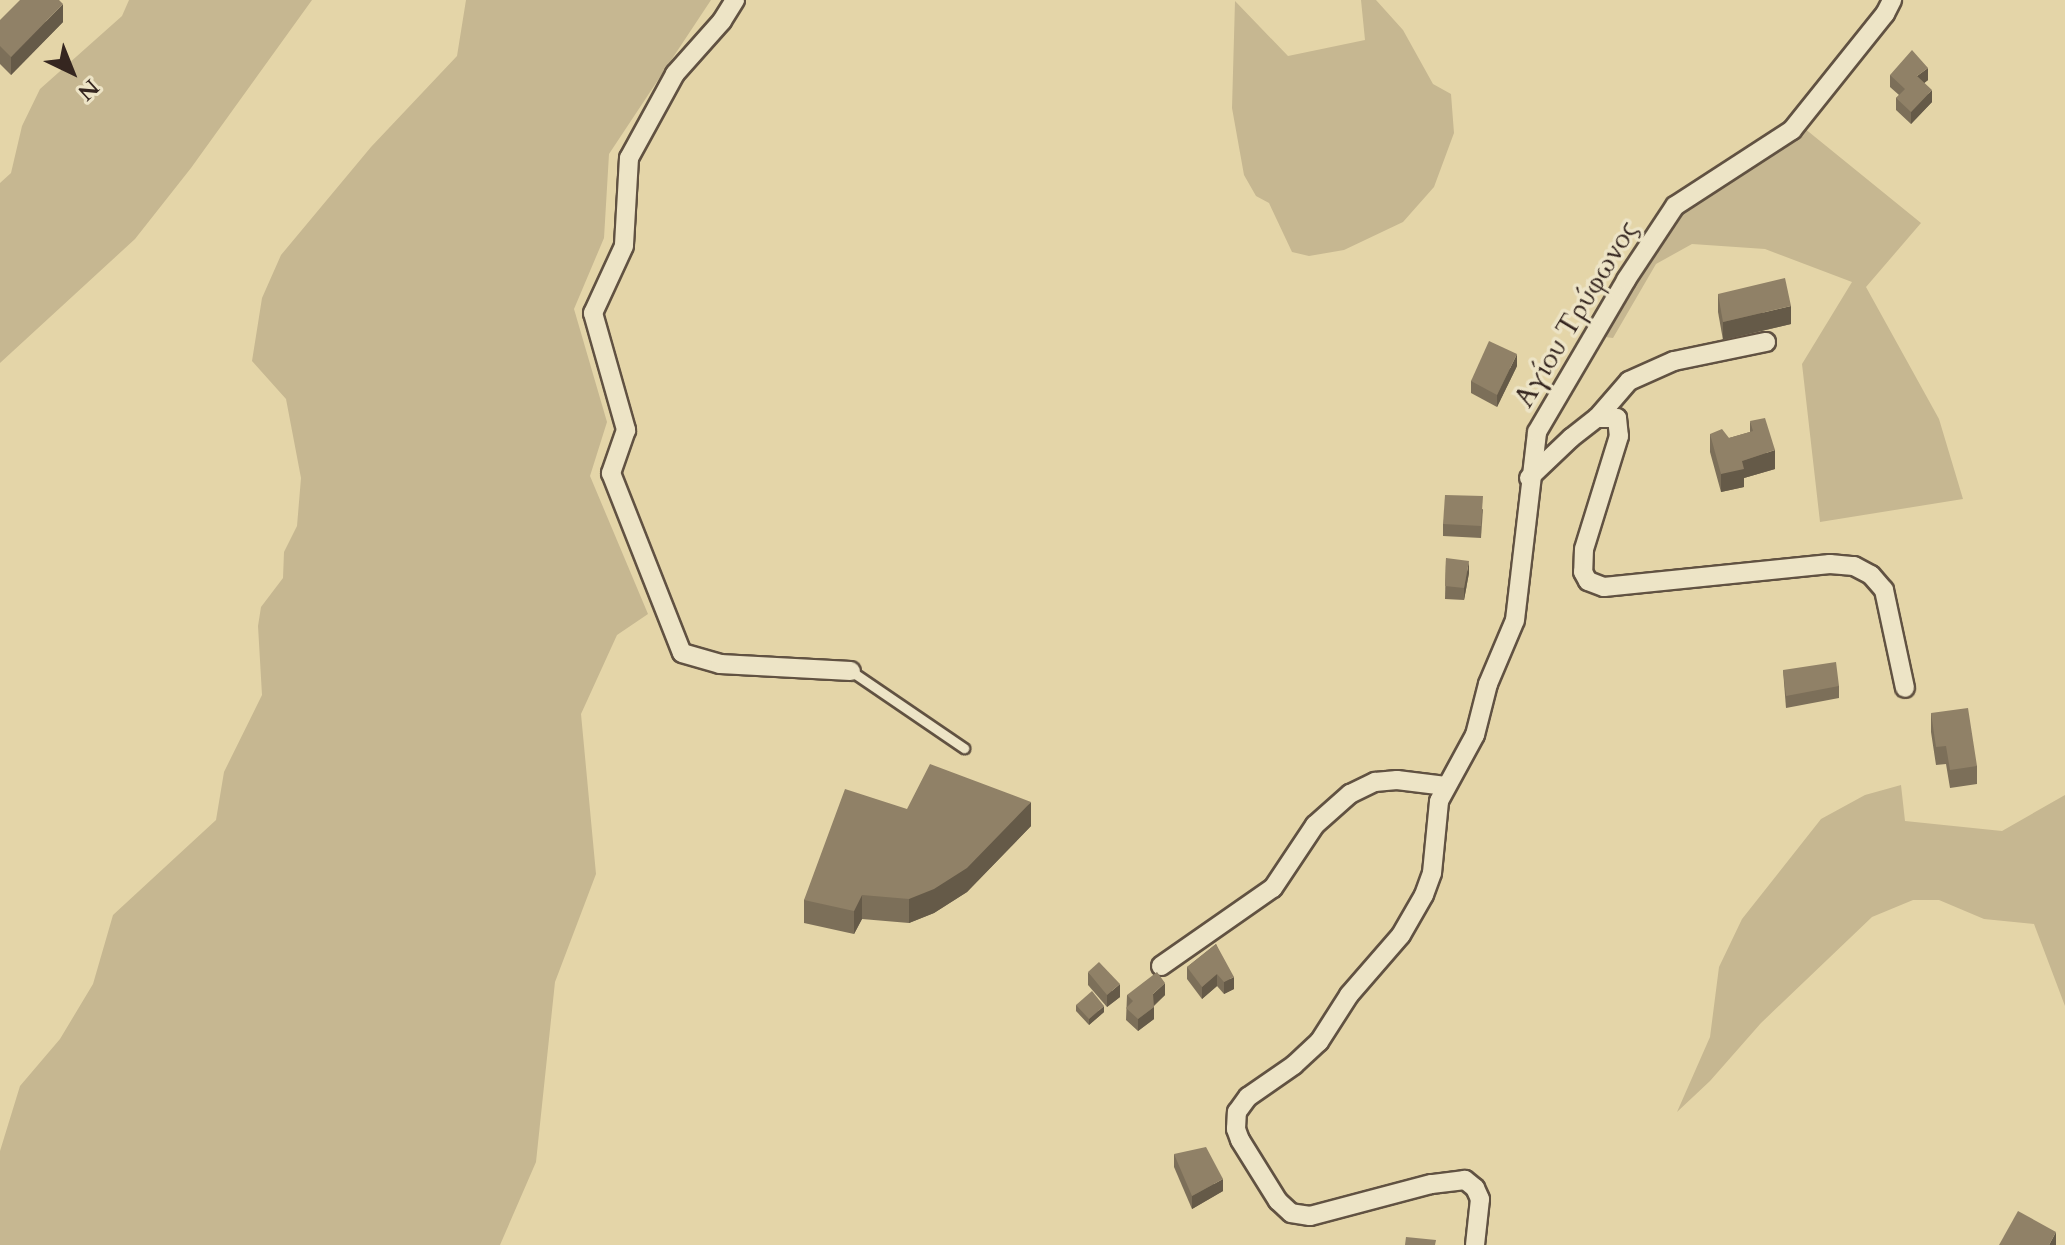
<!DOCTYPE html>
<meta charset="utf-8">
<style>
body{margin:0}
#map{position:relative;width:2065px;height:1245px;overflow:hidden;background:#e4d5a8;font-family:Cardo,serif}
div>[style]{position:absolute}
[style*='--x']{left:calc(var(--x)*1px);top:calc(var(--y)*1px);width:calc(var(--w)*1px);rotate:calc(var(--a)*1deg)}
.green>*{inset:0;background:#c6b791}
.roads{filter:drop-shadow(2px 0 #615242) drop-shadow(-2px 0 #615242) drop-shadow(0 2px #615242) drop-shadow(0 -2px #615242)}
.service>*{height:9px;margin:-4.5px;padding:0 4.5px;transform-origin:4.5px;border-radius:4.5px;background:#ede4c6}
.minor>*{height:18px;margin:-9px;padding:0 9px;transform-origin:9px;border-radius:9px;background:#ede4c6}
.wall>*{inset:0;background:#7c6f59}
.shaded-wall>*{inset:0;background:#655a48}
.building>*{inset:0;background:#908167}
span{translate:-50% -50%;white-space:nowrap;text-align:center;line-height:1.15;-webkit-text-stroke:7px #ede4c6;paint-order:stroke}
.street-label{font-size:28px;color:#352620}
.north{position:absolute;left:32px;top:32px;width:80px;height:80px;-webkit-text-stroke:6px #ede4c6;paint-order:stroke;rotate:137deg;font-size:22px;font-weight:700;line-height:32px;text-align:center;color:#352620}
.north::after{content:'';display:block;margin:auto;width:28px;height:36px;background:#352620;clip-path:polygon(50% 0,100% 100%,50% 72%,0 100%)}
</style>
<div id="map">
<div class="green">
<div style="clip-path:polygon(129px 0,312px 0,191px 168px,135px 239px,0 363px,0 183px,11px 173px,22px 126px,40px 89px,122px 16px)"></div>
<div style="clip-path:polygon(466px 0,711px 0,609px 154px,604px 238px,574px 309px,607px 422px,590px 476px,648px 614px,617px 635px,581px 714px,596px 874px,555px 982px,536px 1162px,500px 1245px,0 1245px,0 1151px,20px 1086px,60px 1039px,93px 984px,113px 915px,216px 820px,224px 772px,262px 695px,258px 626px,261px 607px,283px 578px,284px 552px,297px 526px,301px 478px,286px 399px,252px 361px,262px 298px,281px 255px,371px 147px,457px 56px)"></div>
<div style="clip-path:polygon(1361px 0,1376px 0,1403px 30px,1433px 84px,1451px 94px,1454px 133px,1434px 187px,1403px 222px,1344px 250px,1309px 256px,1292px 252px,1269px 203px,1256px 196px,1244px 175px,1232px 108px,1235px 1px,1288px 56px,1365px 40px)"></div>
<div style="clip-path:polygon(1804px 128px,1921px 223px,1866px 287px,1939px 419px,1963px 499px,1820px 522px,1802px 364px,1852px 282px,1765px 249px,1692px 244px,1656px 264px,1613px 338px,1597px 336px,1678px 209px)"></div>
<div style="clip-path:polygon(1901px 785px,1905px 821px,2002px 831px,2065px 795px,2065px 1006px,2034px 924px,1984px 919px,1939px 900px,1913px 900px,1872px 917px,1761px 1023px,1710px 1081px,1677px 1112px,1710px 1037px,1719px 967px,1742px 919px,1821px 819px,1865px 795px)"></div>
</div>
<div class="roads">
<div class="service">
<div style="--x:851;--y:671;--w:137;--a:34.3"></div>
</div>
<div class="minor">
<div style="--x:735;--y:0;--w:25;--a:122"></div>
<div style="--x:722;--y:21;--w:71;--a:131.6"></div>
<div style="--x:675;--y:74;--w:96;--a:118.7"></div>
<div style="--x:629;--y:158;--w:88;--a:93.3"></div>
<div style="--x:624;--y:246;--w:74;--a:114.8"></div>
<div style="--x:593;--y:313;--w:122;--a:74.2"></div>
<div style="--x:626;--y:430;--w:46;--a:109.2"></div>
<div style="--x:611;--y:473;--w:193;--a:68.5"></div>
<div style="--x:682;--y:653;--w:40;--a:16"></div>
<div style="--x:720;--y:664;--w:131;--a:3.1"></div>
<div style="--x:1597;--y:418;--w:49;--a:-49.1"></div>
<div style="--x:1629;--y:381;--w:49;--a:-24"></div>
<div style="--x:1674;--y:361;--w:94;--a:-11.7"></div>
<div style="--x:1529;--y:478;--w:58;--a:-43.6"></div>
<div style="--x:1571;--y:438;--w:33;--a:-38"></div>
<div style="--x:1597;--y:418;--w:20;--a:0"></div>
<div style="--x:1617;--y:418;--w:18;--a:84"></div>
<div style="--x:1619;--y:436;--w:118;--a:107.2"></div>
<div style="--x:1584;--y:549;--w:23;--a:92"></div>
<div style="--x:1583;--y:572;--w:10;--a:61"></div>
<div style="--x:1588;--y:581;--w:17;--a:21"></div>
<div style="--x:1604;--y:587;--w:227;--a:-5.8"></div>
<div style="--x:1830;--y:564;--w:24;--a:5"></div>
<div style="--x:1854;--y:566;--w:19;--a:28"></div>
<div style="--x:1871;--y:575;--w:20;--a:49"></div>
<div style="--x:1884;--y:590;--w:100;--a:77.9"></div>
<div style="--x:1161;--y:966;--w:136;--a:-34.9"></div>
<div style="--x:1273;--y:888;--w:76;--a:-56.3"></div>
<div style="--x:1315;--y:825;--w:47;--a:-41.5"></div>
<div style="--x:1350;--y:794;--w:28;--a:-26"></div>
<div style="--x:1375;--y:782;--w:22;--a:-5"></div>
<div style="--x:1397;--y:780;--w:49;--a:7"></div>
<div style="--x:1475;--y:1245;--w:46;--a:-83.8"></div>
<div style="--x:1480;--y:1199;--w:12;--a:-114"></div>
<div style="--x:1475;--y:1188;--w:13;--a:-141"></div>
<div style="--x:1465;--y:1180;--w:34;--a:173"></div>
<div style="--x:1431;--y:1184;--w:125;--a:165.2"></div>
<div style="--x:1310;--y:1216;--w:19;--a:-171"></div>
<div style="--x:1291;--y:1213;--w:18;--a:-137"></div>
<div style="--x:1278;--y:1201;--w:72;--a:-121.9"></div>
<div style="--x:1240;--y:1140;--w:12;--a:-110"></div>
<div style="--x:1236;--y:1129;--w:17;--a:-87"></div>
<div style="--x:1237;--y:1112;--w:19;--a:-54"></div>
<div style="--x:1248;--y:1097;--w:56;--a:-34.8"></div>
<div style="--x:1294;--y:1065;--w:34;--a:-43"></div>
<div style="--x:1319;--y:1042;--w:56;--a:-57.4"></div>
<div style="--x:1349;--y:995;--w:79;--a:-49.1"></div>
<div style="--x:1401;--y:935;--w:46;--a:-60.1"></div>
<div style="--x:1424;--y:895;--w:23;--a:-70"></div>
<div style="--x:1432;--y:873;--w:72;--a:-84.4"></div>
<div style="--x:1439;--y:801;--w:75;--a:-61.4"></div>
<div style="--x:1475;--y:735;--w:53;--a:-75.7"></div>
<div style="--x:1488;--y:684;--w:69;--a:-67.1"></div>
<div style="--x:1515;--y:620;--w:189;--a:-83.3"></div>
<div style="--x:1537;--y:432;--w:176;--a:-59.6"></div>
<div style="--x:1626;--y:280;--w:89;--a:-56.5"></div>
<div style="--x:1675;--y:206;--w:140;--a:-33"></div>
<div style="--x:1792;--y:130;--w:149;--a:-51.3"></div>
<div style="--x:1885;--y:14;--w:16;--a:-63"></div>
</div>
</div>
<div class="wall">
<div style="clip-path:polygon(0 20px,63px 22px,11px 75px,0 64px)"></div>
<div style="clip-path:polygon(1890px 75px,1928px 80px,1924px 83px,1932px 102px,1911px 124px,1896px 110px,1896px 98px,1899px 95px,1890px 87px)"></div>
<div style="clip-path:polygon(1718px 294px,1791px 324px,1723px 340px,1718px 312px)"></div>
<div style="clip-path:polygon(1517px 366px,1497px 407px,1471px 393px,1471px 381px)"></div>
<div style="clip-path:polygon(1750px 421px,1775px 469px,1744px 478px,1744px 487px,1721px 492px,1710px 452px,1710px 434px,1729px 438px,1750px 432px)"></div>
<div style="clip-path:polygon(1483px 509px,1481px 538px,1443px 536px,1443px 524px)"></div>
<div style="clip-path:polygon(1446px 558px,1469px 573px,1464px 600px,1445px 599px)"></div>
<div style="clip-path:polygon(1783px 670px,1839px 686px,1839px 698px,1786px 708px)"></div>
<div style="clip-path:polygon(1931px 713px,1977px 766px,1977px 784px,1950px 788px,1946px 764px,1936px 765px,1931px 732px)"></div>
<div style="clip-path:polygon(907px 809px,1031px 826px,967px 892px,934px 913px,909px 923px,862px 919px,854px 934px,804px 923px,804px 900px)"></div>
<div style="clip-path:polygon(1216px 944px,1234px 989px,1224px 994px,1217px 986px,1202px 999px,1187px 979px,1187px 967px)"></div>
<div style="clip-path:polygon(1088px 972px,1120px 997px,1107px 1007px,1088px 985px)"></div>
<div style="clip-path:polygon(1127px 995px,1165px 995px,1154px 1006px,1154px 1019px,1138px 1031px,1126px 1020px)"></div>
<div style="clip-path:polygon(1076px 1005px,1104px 1012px,1089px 1025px,1076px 1011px)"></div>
<div style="clip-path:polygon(1174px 1154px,1223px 1191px,1192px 1209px,1174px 1167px)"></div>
</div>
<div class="shaded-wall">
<div style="clip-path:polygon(63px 4px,63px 22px,11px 75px,11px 57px)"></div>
<div style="clip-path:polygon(1928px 68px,1928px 80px,1917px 89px,1917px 76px)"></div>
<div style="clip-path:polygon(1932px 90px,1932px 102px,1911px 124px,1911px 112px)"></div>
<div style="clip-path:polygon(1791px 306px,1791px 324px,1723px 340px,1723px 322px)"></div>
<div style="clip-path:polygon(1517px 354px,1517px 366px,1497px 407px,1497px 395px)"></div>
<div style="clip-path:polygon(1775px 450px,1775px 469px,1744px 478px,1744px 487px,1721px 492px,1721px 474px,1742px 461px)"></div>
<div style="clip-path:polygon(1469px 561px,1469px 573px,1464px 600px,1464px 588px)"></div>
<div style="clip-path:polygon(1031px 802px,1031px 826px,967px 892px,934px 913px,909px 923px,909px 899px)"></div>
<div style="clip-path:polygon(862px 895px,862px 919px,854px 934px,854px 911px)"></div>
<div style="clip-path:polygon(1217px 974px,1217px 986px,1202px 999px,1202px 987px)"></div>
<div style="clip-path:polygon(1234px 977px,1234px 989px,1224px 994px,1224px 982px)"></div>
<div style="clip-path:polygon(1165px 983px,1165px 995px,1153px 1006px,1153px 994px)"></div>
<div style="clip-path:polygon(1120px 984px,1120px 997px,1107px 1007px,1107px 995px)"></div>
<div style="clip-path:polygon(1104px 1006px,1104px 1012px,1089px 1025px,1089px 1019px)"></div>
<div style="clip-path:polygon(1154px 1007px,1154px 1019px,1138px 1031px,1138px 1019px)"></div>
<div style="clip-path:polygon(1223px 1179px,1223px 1191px,1192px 1209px,1192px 1196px)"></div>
<div style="clip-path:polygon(2056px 1232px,2056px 1245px,2049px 1245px)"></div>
</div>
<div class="building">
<div style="clip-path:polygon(20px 0,59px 0,63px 4px,11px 57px,0 46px,0 20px)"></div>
<div style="clip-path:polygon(1912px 50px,1928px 68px,1917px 76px,1932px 90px,1911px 112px,1896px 98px,1905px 89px,1890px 75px)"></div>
<div style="clip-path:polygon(1785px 278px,1791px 306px,1723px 322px,1718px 294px)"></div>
<div style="clip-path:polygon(1489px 341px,1517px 354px,1497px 395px,1471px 381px)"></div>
<div style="clip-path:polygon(1765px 418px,1775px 450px,1742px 461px,1744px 469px,1721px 474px,1710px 434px,1722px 429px,1729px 438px,1753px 431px,1750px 421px)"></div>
<div style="clip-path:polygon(1445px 495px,1483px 496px,1481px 526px,1443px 524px)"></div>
<div style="clip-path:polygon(1446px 558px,1469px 561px,1464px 588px,1445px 586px)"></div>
<div style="clip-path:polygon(1836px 662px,1839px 686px,1786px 696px,1783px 670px)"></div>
<div style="clip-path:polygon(1968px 708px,1977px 766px,1950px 770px,1946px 746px,1936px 747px,1931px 713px)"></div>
<div style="clip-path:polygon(930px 764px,1031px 802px,967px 868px,934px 889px,909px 899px,862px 895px,854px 911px,804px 900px,845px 789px,907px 809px)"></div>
<div style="clip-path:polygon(1216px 944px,1234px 977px,1224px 982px,1217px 974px,1202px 987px,1187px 967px)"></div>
<div style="clip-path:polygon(1099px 962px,1120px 984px,1107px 995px,1088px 972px)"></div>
<div style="clip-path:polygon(1157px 972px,1165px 983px,1153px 994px,1154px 1007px,1138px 1019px,1126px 1008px,1133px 1001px,1127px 995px)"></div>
<div style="clip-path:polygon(1092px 991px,1104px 1006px,1089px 1019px,1076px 1005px)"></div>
<div style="clip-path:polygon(1206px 1147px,1223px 1179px,1192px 1196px,1174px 1154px)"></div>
<div style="clip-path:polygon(2018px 1211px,2056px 1232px,2049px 1245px,1999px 1245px)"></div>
<div style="clip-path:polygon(1406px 1237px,1436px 1240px,1435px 1245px,1405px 1245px)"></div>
</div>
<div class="street-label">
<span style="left:1576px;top:314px;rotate:-59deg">Αγίου Τρύφωνος</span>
</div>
<div class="north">N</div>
</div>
